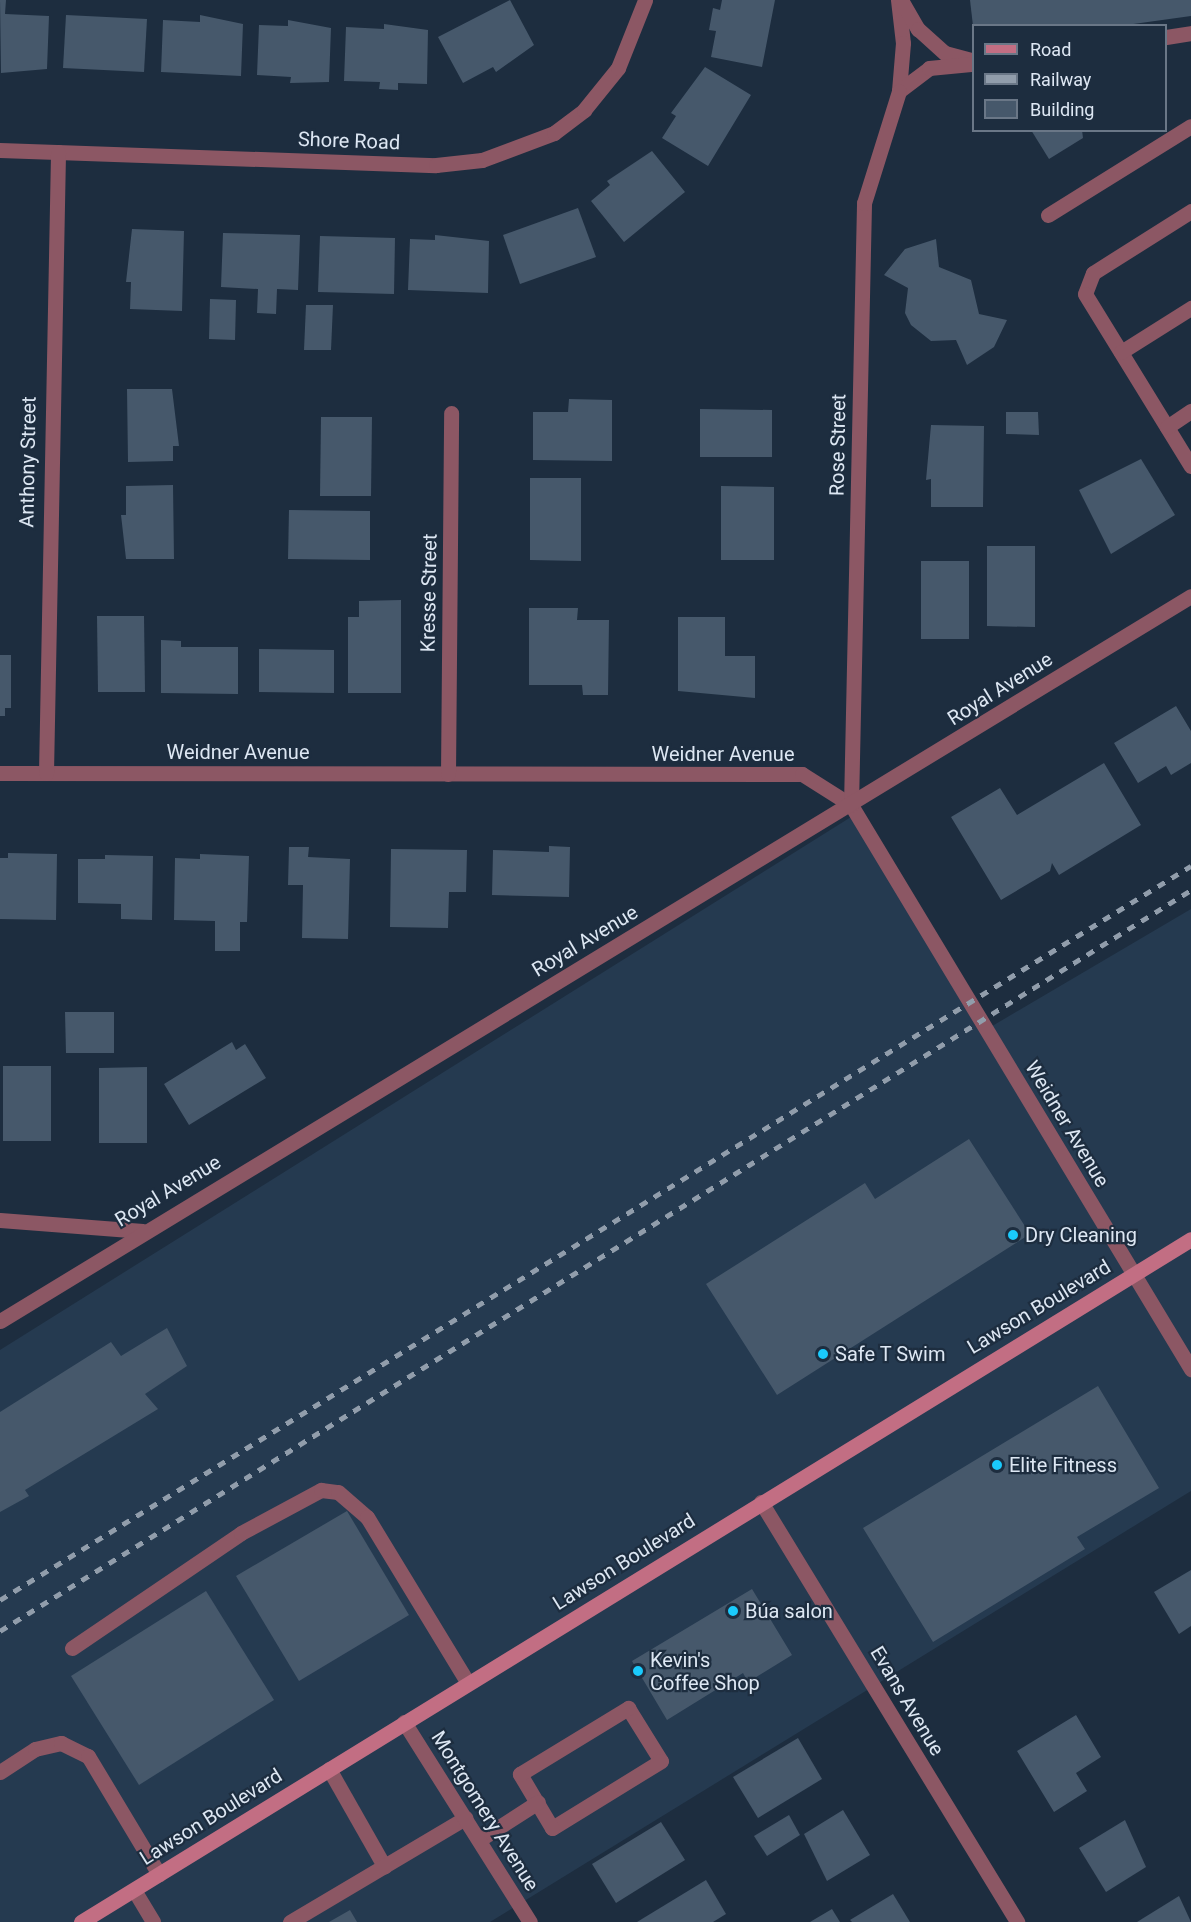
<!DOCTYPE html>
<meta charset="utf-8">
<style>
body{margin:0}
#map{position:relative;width:1191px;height:1922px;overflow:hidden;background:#1d2d3f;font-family:Roboto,sans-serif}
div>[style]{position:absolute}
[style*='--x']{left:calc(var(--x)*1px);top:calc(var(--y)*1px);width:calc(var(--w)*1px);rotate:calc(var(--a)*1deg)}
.built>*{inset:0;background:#253a50}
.building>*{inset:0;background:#46586b}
.lane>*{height:15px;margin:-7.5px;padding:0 7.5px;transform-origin:7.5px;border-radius:7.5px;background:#8c5764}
.street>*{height:15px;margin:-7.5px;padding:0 7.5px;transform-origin:7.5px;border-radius:7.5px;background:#8c5764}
.secondary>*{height:15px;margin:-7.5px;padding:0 7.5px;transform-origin:7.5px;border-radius:7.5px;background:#c26e83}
.rail>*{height:4.5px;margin-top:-2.25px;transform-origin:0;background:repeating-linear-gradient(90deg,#919dab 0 8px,transparent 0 16px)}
.dots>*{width:16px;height:16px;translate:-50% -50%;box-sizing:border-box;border:3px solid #1d2d3f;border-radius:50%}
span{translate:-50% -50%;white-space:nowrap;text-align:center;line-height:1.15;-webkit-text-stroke:4.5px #1d2d3f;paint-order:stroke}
.street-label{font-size:20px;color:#dde7f3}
.poi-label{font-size:20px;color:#dde7f3}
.left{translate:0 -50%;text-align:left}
.legend{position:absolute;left:972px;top:24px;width:195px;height:108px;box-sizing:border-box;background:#1d2d3f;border:2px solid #6a7787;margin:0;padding:8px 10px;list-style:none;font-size:18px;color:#dde7f3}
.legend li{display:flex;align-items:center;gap:12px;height:30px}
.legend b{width:30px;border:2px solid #6a7787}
</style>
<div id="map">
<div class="built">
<div style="clip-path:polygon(851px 817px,982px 1032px,1191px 909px,1191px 1491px,490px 1922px,0 1922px,0 1350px)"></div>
</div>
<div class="building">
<div style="clip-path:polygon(0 0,6px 0,5px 14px,49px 16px,47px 69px,1px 73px)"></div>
<div style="clip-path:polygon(510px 0,534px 45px,496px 72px,493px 67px,463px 83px,438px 37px)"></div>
<div style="clip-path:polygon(722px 0,775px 0,762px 67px,711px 57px,716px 31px,709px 30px,713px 8px,720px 10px)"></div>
<div style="clip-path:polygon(970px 0,1191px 0,1191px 16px,1119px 26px,973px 26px)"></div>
<div style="clip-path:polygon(66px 15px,147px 19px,144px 72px,63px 68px)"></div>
<div style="clip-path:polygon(200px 15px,243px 24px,241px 76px,161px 72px,163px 20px,200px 22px)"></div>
<div style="clip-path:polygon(288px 20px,331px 28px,329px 82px,290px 83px,291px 77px,257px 75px,259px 25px,288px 26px)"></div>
<div style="clip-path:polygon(384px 24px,428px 30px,427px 84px,398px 83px,398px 90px,379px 89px,380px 82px,344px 81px,346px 27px,384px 29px)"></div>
<div style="clip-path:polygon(705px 67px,751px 95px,708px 166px,662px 138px,676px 116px,671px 113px)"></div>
<div style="clip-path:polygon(1031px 130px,1082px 130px,1083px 138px,1049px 159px)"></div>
<div style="clip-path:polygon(652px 151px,685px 192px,624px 242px,591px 201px,610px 185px,607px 181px)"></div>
<div style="clip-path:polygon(578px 208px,596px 257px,520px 284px,503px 235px)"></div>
<div style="clip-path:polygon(132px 229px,184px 231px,182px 311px,130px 309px,131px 282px,126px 282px)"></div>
<div style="clip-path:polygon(223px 233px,300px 235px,298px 290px,277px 289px,276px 314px,257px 313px,258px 289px,221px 287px)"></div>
<div style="clip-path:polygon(435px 235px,489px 241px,488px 293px,408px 290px,410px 239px,435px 240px)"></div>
<div style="clip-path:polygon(320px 236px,395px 238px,394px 294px,318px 292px)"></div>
<div style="clip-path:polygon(936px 239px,939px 267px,971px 280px,979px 314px,1007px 320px,994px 347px,967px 365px,956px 340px,931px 341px,911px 325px,905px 313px,908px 288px,884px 275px,905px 249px)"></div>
<div style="clip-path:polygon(210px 299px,236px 300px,235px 340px,209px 339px)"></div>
<div style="clip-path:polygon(306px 305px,333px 305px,331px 350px,304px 350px)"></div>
<div style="clip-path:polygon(127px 389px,172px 389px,179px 446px,173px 446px,173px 461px,128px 462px)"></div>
<div style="clip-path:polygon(569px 399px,612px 400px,612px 461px,533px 460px,533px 412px,568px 412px)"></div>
<div style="clip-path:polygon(700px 409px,772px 410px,772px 457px,700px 457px)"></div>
<div style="clip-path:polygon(1006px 412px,1038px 412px,1039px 435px,1006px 434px)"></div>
<div style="clip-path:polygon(321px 417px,372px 417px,371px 496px,320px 496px)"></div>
<div style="clip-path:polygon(931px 425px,984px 426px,983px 507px,931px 507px,931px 479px,926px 480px)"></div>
<div style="clip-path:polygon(1141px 459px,1175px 515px,1111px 554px,1079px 490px)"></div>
<div style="clip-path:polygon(530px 478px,581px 478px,581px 561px,530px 560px)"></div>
<div style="clip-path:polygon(173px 485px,174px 559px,126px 559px,121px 515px,126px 515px,126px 486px)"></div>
<div style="clip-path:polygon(721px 486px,774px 487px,774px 560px,721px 560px)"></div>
<div style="clip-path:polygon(289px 510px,370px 511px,370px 560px,288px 559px)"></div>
<div style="clip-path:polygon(987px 546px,1035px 546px,1035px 627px,987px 626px)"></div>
<div style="clip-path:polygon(921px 561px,969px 561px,969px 639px,921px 639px)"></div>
<div style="clip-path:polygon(401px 600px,401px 693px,348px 693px,348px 617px,359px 617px,359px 601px)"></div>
<div style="clip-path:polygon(529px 608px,578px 608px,577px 620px,609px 620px,608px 695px,583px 695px,582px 685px,529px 685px)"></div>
<div style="clip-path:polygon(97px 616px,144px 616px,145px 692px,98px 692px)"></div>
<div style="clip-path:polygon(678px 617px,725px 617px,725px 656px,755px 656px,755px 698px,678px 691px)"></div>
<div style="clip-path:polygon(161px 640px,181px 641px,181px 647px,238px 647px,238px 694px,161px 693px)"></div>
<div style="clip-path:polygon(259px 649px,334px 650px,334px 693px,259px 692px)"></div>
<div style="clip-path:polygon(0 655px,11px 655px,11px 708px,5px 708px,5px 716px,0 716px)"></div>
<div style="clip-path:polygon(1176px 706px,1191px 731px,1191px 763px,1171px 775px,1166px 766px,1138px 783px,1114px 743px)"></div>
<div style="clip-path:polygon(1104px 763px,1141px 825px,1059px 875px,1052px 863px,1050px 871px,1001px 900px,951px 817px,1000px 788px,1017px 815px)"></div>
<div style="clip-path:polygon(549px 846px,570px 847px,569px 897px,492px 895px,493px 850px,549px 852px)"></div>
<div style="clip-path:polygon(289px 847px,309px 847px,308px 857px,350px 859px,348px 939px,302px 938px,303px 885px,288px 885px)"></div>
<div style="clip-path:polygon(391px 849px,467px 850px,466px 892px,449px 892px,448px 928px,390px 927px)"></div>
<div style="clip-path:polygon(8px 853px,57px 854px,56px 920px,0 919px,0 858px,8px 858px)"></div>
<div style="clip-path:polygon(200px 854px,249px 856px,247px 922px,240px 922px,240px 951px,215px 951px,215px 921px,174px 920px,175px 858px,200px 859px)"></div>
<div style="clip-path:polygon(105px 855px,153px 856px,152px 920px,121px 919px,121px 904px,78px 903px,78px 859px,105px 859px)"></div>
<div style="clip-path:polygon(65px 1012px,114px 1012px,114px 1053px,66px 1053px)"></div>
<div style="clip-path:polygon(232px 1042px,236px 1050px,245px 1044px,266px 1078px,189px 1125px,164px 1084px)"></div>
<div style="clip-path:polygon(3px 1066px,51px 1066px,51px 1141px,3px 1141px)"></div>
<div style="clip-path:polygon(147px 1067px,147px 1143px,99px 1143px,99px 1068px)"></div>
<div style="clip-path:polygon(969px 1139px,1030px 1234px,777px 1395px,706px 1284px,865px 1183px,875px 1199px)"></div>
<div style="clip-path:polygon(167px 1328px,187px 1366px,145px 1394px,158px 1409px,25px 1490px,29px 1496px,0 1512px,0 1412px,111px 1342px,121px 1356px)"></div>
<div style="clip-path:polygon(1098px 1386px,1159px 1488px,1077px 1537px,1085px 1549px,933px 1642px,863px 1528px)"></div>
<div style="clip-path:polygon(347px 1511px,409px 1615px,299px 1681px,236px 1576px)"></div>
<div style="clip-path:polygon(1191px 1570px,1191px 1626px,1179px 1634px,1154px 1592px)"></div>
<div style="clip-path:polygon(752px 1589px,792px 1655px,748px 1682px,743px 1673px,667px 1720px,632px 1661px)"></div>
<div style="clip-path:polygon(206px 1591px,274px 1700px,139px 1785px,71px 1676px)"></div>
<div style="clip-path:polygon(1076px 1715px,1101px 1757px,1076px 1773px,1087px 1791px,1054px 1812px,1017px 1751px)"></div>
<div style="clip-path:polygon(798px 1738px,822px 1779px,758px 1818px,733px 1777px)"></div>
<div style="clip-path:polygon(843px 1810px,870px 1855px,827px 1881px,804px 1834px)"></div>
<div style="clip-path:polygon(789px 1815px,800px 1835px,767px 1856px,754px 1836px)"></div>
<div style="clip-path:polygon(1125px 1820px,1146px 1867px,1106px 1892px,1079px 1848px)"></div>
<div style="clip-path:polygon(661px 1822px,685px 1860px,616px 1903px,592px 1864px)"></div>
<div style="clip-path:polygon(706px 1880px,726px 1914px,713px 1922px,637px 1922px)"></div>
<div style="clip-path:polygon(893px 1894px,910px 1922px,852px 1922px,850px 1920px)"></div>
<div style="clip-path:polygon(1179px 1896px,1191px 1922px,1137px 1922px)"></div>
<div style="clip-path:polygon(832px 1909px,840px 1922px,810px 1922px)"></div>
<div style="clip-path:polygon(350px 1910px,357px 1922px,329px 1922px)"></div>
</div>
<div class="lane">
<div style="--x:898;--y:0;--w:43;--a:83.4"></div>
<div style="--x:903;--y:43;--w:48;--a:94.8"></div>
<div style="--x:901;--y:0;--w:34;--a:60"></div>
<div style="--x:918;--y:29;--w:36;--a:42"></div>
<div style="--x:945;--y:53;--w:30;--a:15"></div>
<div style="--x:1166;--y:37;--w:25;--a:-9"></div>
<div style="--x:899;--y:91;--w:38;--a:-37"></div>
<div style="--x:929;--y:68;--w:42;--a:-5.4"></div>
<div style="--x:1191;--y:211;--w:116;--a:147.7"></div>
<div style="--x:1093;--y:273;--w:22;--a:111"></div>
<div style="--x:1085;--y:294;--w:202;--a:58.4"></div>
<div style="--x:1121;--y:352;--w:83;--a:-32.2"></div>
<div style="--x:1167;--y:427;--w:29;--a:-34"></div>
<div style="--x:72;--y:1648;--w:204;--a:-34.2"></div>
<div style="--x:241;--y:1533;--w:91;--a:-28.3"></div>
<div style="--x:321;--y:1490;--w:17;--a:7"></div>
<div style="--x:338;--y:1492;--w:38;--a:41"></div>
<div style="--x:367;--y:1517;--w:194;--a:58.7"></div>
<div style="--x:628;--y:1708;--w:62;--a:58.1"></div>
<div style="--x:661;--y:1761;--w:128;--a:148.4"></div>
<div style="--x:552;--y:1828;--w:63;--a:-120.7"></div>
<div style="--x:520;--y:1774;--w:127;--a:-31.4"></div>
<div style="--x:329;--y:1769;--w:112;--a:60.4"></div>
<div style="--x:0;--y:1772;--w:42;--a:-33.3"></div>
<div style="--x:35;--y:1749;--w:27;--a:-13"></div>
<div style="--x:61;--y:1743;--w:30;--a:26"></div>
<div style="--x:88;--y:1756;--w:138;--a:59"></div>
<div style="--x:479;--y:1840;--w:70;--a:-32.8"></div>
<div style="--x:134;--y:1890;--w:37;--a:59"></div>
<div style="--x:290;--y:1922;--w:204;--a:-30.7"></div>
</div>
<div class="street">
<div style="--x:0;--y:150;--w:436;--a:2"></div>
<div style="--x:436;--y:165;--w:46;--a:-6.2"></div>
<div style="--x:482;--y:160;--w:77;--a:-20.6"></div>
<div style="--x:554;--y:133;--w:38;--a:-37"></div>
<div style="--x:584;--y:110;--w:54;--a:-51"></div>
<div style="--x:618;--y:68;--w:73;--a:-68.3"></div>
<div style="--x:1048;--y:215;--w:168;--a:-31.9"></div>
<div style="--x:0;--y:773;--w:802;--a:0.07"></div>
<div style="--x:802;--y:774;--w:58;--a:32.3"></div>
<div style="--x:851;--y:805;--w:659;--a:58.92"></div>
<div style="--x:46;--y:773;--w:621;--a:-88.89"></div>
<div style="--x:448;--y:774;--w:361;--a:-89.5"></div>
<div style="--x:851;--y:805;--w:602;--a:-88.76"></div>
<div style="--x:864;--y:203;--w:117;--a:-72.6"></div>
<div style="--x:0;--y:1220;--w:143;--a:4.4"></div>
<div style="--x:0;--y:1321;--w:1394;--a:-31.33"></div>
<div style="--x:761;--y:1502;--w:492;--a:58.6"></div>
<div style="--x:404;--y:1722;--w:236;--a:57.8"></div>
</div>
<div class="secondary">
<div style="--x:81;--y:1922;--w:1303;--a:-31.6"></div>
</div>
<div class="rail">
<div style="--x:0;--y:1600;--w:1399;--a:-31.65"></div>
<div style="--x:0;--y:1631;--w:1403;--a:-31.89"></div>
</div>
<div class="dots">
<div style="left:1013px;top:1235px;background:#1acafc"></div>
<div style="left:823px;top:1354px;background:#1acafc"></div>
<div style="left:997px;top:1465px;background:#1acafc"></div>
<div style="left:733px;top:1611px;background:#1acafc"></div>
<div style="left:638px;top:1671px;background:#1acafc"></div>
</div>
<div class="street-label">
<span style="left:349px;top:141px;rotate:2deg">Shore Road</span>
<span style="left:838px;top:445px;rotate:-89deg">Rose Street</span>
<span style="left:28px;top:462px;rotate:-89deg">Anthony Street</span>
<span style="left:429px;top:593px;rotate:-89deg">Kresse Street</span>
<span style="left:1000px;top:689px;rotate:-32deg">Royal Avenue</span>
<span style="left:238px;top:752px">Weidner Avenue</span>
<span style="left:723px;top:754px">Weidner Avenue</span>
<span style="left:585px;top:941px;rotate:-31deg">Royal Avenue</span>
<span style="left:1067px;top:1124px;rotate:59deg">Weidner Avenue</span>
<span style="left:168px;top:1191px;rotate:-31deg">Royal Avenue</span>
<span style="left:1039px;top:1307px;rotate:-31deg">Lawson Boulevard</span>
<span style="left:624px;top:1562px;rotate:-32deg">Lawson Boulevard</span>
<span style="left:907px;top:1701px;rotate:59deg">Evans Avenue</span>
<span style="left:485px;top:1811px;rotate:58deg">Montgomery Avenue</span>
<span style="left:211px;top:1817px;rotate:-32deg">Lawson Boulevard</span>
</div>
<div class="poi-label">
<span class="left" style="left:1025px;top:1235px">Dry Cleaning</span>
<span class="left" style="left:835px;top:1354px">Safe T Swim</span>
<span class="left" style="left:1009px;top:1465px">Elite Fitness</span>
<span class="left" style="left:745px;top:1611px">Búa salon</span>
<span class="left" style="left:650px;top:1672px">Kevin's<br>Coffee Shop</span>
</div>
<ul class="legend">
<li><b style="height:8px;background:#c26e83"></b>Road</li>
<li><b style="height:8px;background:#919dab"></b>Railway</li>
<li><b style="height:16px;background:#46586b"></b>Building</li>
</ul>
</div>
